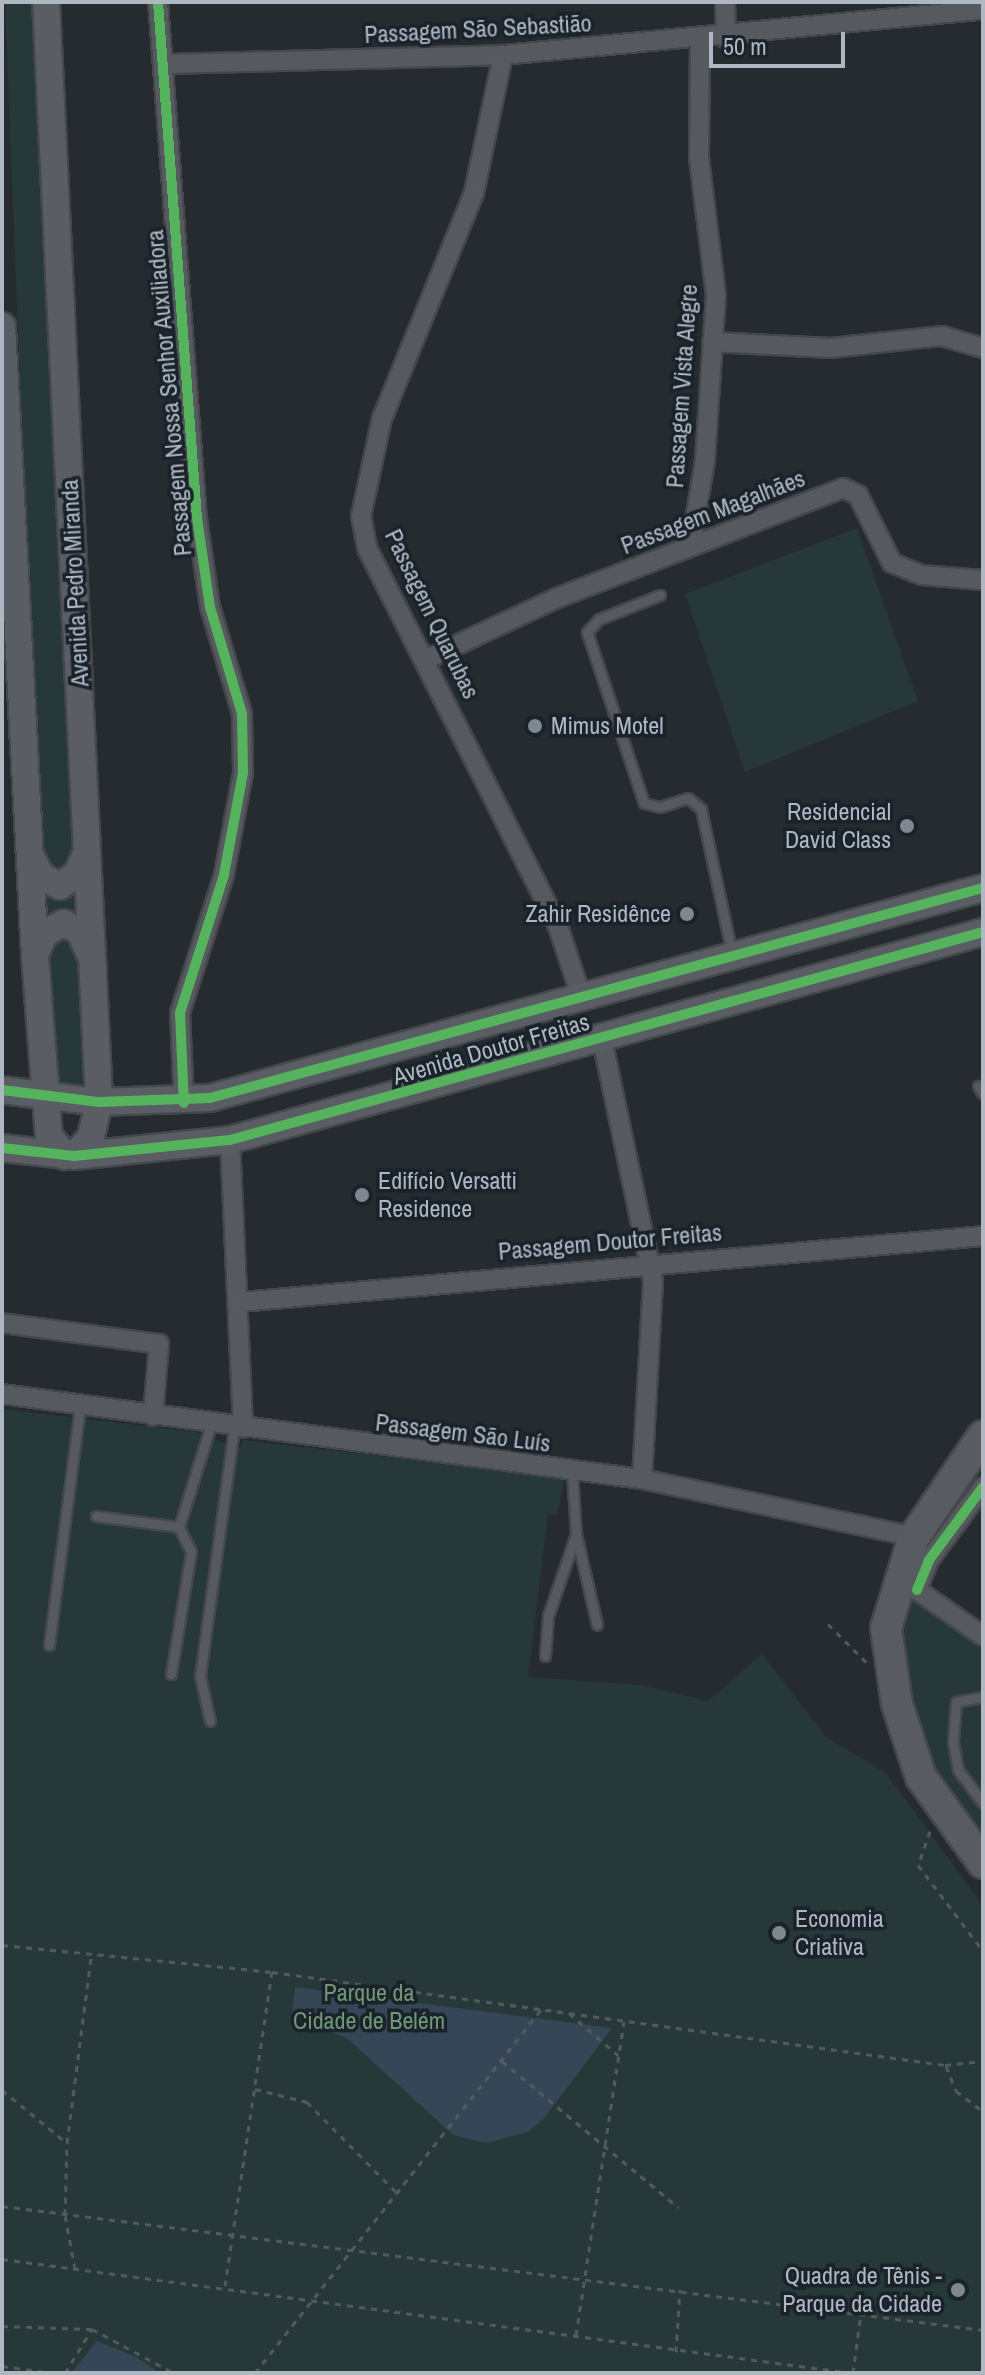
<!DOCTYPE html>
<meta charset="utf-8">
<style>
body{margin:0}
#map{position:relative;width:985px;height:2375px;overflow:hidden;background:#262b30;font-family:"Archivo Narrow",sans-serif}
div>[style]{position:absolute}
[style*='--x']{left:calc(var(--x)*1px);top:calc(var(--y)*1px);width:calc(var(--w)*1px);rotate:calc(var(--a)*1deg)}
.green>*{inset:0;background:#263837}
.water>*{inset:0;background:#354657}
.path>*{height:3px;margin-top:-1.5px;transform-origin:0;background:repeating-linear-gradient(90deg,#54595c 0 6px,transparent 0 12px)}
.roads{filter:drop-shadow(2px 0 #44474b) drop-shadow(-2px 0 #44474b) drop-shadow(0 2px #44474b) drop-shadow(0 -2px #44474b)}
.service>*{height:9px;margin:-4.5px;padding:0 4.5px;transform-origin:4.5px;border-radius:4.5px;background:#565a5f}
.minor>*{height:18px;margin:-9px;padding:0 9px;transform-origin:9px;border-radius:9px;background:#565a5f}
.secondary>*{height:26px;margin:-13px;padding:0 13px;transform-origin:13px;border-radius:13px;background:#5a5e64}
.primary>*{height:30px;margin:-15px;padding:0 15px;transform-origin:15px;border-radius:15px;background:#585c61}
.cycleway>*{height:10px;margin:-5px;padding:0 5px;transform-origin:5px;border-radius:5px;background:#56b35d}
.dots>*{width:22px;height:22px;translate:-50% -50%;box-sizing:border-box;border:4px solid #1a222a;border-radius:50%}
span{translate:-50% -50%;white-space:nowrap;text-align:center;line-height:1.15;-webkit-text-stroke:7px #1a222a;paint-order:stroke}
.street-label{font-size:24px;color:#afb8c2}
.poi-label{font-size:24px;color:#afb8c2}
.left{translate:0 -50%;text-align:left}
.right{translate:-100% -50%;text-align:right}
.park-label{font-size:24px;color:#709675}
.frame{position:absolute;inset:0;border:4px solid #afb8c2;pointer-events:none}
.scale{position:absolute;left:709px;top:32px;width:136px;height:36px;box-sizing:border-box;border:4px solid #afb8c2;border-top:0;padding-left:10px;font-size:24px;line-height:28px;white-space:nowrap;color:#afb8c2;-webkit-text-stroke:6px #1a222a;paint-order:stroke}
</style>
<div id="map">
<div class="green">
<div style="clip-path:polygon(5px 2px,36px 2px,79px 842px,63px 877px,39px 861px)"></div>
<div style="clip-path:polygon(857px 528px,918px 701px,745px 772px,685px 594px)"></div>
<div style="clip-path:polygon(81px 877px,85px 933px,39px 933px,37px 878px)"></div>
<div style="clip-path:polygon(70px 935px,84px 958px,84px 1088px,56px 1085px,48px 949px)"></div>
<div style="clip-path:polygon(2px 1409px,196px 1432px,240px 1449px,243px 1440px,565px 1478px,557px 1515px,548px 1514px,528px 1677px,643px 1685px,708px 1701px,762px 1654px,827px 1738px,886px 1773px,983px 1906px,983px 2373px,2px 2373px)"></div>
<div style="clip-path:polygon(917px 1590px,983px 1636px,983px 1863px,939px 1804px,886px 1614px)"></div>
</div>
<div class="water">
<div style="clip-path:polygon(295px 1987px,612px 2028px,545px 2117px,528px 2132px,486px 2143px,453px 2135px,348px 2039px,292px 2014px)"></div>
<div style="clip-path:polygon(97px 2341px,136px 2357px,160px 2373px,71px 2373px)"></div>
</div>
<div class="path">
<div style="--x:828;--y:1624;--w:54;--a:45"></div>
<div style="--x:930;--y:1831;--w:36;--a:109"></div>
<div style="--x:918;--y:1865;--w:108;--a:52.9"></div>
<div style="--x:2;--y:1945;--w:271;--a:5.7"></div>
<div style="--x:272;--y:1972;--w:679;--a:7.87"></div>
<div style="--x:945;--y:2065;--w:38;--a:-6"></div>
<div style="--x:569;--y:2013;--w:65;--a:40.6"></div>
<div style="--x:502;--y:2061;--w:229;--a:39.7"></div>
<div style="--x:946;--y:2066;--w:27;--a:68"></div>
<div style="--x:956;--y:2091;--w:34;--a:37"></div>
<div style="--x:255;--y:2089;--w:54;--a:14"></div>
<div style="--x:307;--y:2102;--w:127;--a:45.3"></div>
<div style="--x:2;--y:2090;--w:84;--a:39.2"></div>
<div style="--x:2;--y:2206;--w:989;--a:7.2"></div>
<div style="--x:2;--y:2259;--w:858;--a:7.64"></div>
<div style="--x:75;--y:2269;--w:55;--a:-100.5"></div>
<div style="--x:65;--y:2215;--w:72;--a:-88.4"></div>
<div style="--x:67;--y:2143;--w:188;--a:-82.6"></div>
<div style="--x:225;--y:2286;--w:317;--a:-81.5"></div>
<div style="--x:2;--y:2326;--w:90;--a:1.9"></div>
<div style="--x:92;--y:2329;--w:93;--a:28.2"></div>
<div style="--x:576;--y:2335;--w:317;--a:-81.3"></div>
<div style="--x:676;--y:2352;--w:63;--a:-86.4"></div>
<div style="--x:2;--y:2366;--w:51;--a:7.8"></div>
<div style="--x:65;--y:2373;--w:52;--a:-58.5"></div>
<div style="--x:255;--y:2373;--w:463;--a:-51.8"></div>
<div style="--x:853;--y:2373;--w:61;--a:-82.4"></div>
<div style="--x:982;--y:2373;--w:15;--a:-86"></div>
</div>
<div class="roads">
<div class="service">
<div style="--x:660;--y:595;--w:66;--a:158.5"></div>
<div style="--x:599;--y:619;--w:18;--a:133"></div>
<div style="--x:587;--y:632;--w:180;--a:71.6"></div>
<div style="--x:644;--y:803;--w:16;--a:14"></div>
<div style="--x:660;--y:807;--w:29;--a:-18"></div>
<div style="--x:688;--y:798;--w:17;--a:40"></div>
<div style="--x:701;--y:809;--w:148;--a:77.9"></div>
<div style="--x:978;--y:1086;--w:9;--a:58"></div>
<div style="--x:572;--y:1471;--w:63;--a:86.4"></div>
<div style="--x:576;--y:1534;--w:93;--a:77"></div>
<div style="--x:96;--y:1516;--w:84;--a:7.5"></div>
<div style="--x:179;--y:1527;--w:108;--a:-72.7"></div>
<div style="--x:49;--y:1645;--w:241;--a:-82.6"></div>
<div style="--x:545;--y:1656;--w:40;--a:-85.7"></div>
<div style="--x:548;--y:1616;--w:87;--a:-71.1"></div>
<div style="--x:171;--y:1674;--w:124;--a:-80.7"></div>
<div style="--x:191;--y:1552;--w:28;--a:-116"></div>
<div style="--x:983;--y:1697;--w:27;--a:170"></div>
<div style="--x:956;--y:1702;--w:40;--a:94.3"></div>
<div style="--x:953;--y:1742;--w:28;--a:80"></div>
<div style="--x:958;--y:1770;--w:41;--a:52.9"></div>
<div style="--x:210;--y:1721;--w:46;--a:-102.5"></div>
<div style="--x:200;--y:1676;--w:251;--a:-82.2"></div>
</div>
<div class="minor">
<div style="--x:158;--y:2;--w:517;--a:85.68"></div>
<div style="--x:197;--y:518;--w:90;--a:81.7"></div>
<div style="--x:210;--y:607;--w:112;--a:73.3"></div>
<div style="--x:242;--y:714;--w:59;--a:89"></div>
<div style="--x:243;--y:773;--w:104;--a:100.6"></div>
<div style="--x:224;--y:875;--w:145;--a:107.7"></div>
<div style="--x:180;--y:1013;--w:90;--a:87.5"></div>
<div style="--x:725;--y:2;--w:37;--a:88"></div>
<div style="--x:503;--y:55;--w:141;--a:101.9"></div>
<div style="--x:474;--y:193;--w:243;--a:112.2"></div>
<div style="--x:382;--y:418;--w:100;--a:102.1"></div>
<div style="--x:361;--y:516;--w:33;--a:79"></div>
<div style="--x:367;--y:548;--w:424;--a:63.2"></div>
<div style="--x:558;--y:926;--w:77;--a:71.8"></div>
<div style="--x:165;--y:64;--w:338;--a:-1.5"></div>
<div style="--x:503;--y:55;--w:482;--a:-5.4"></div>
<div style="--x:712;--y:342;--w:119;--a:2.9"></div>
<div style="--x:831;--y:348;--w:112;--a:-6.2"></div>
<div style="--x:942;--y:336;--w:43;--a:16.3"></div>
<div style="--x:691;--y:544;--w:85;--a:-80.5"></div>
<div style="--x:705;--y:460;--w:164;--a:-86.2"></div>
<div style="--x:716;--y:296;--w:140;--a:-97"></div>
<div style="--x:699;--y:157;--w:117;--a:-89.5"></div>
<div style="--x:429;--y:658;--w:141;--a:-25.1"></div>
<div style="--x:557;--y:598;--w:306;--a:-21"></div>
<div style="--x:843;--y:488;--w:17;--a:25"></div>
<div style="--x:858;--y:495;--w:76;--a:63.4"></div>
<div style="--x:892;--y:563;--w:32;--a:22"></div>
<div style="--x:922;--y:575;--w:61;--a:4.7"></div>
<div style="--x:602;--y:1039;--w:248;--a:78.1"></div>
<div style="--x:653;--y:1282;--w:197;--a:93.2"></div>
<div style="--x:230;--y:1140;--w:288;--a:87.4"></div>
<div style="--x:241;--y:1302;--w:745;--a:-5.08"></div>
<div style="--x:2;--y:1323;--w:158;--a:7.6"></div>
<div style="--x:159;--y:1344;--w:72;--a:94.8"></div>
<div style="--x:2;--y:1394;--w:646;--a:7.57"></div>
<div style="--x:642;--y:1479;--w:278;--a:12"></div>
<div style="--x:983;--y:1487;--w:91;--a:126.5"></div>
<div style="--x:929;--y:1560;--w:32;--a:112"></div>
<div style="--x:917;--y:1590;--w:80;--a:34.9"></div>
</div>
<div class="secondary">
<div style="--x:46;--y:2;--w:1101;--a:87.24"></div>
<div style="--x:99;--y:1102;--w:36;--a:103"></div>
<div style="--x:91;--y:1137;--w:25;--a:132"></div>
<div style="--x:2;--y:326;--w:630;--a:87"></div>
<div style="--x:35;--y:955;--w:182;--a:85.6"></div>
<div style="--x:49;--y:1136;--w:26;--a:51"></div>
<div style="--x:31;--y:857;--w:21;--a:62"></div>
<div style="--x:41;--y:876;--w:21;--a:28"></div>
<div style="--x:60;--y:886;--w:21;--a:-35"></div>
<div style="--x:77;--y:874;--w:24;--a:-66"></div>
<div style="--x:35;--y:955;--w:24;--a:-66"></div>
<div style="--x:45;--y:933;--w:21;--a:-28"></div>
<div style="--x:64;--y:923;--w:18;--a:29"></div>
<div style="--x:80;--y:932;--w:22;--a:66"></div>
<div style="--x:2;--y:1090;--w:98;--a:7.1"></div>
<div style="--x:99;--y:1102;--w:111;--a:-2.1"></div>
<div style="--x:210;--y:1098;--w:801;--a:-15.2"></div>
<div style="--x:2;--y:1148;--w:72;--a:6.3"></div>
<div style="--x:74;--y:1156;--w:157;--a:-5.9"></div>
<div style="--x:230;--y:1140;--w:781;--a:-15.44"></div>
</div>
<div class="primary">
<div style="--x:983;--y:1436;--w:122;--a:124.3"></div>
<div style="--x:914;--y:1537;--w:95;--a:107.1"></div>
<div style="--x:886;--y:1628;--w:77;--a:81.8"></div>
<div style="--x:897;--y:1704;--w:77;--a:71.8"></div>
<div style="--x:921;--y:1777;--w:106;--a:54.2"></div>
</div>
</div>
<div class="cycleway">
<div style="--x:158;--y:2;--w:517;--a:85.68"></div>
<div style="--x:197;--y:518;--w:90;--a:81.7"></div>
<div style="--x:210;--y:607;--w:112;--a:73.3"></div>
<div style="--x:242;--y:714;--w:59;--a:89"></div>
<div style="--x:243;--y:773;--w:104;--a:100.6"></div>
<div style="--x:224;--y:875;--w:145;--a:107.7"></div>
<div style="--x:180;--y:1013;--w:90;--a:87.5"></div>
<div style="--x:2;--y:1090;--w:98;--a:7.1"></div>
<div style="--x:99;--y:1102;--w:111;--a:-2.1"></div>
<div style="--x:210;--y:1098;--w:801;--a:-15.2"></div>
<div style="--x:2;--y:1148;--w:72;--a:6.3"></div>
<div style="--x:74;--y:1156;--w:157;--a:-5.9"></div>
<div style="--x:230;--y:1140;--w:781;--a:-15.44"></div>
<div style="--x:917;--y:1590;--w:32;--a:-68"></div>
<div style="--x:929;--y:1560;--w:91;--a:-53.5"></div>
</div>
<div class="dots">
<div style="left:535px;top:726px;background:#7f878f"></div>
<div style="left:907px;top:826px;background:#7f878f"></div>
<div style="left:687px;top:914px;background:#7f878f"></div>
<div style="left:362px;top:1195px;background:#7f878f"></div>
<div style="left:779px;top:1933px;background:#7f878f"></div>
<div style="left:958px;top:2290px;background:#7f878f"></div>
</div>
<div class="street-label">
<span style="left:478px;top:29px;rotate:-3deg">Passagem São Sebastião</span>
<span style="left:682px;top:386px;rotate:-86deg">Passagem Vista Alegre</span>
<span style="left:169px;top:393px;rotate:-95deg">Passagem Nossa Senhor Auxiliadora</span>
<span style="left:713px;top:512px;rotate:-21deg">Passagem Magalhães</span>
<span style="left:75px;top:583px;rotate:-93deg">Avenida Pedro Miranda</span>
<span style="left:432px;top:614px;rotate:64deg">Passagem Quarubas</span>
<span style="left:491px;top:1049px;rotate:-16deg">Avenida Doutor Freitas</span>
<span style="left:610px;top:1242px;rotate:-5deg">Passagem Doutor Freitas</span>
<span style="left:463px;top:1433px;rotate:7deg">Passagem São Luís</span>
</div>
<div class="poi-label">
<span class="left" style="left:551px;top:726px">Mimus Motel</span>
<span class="right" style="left:891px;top:826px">Residencial<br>David Class</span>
<span class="right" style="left:671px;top:914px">Zahir Residênce</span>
<span class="left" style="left:378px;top:1195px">Edifício Versatti<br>Residence</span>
<span class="left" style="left:795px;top:1933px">Economia<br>Criativa</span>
<span class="right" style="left:942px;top:2290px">Quadra de Tênis -<br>Parque da Cidade</span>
</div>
<div class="park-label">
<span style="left:369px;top:2007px">Parque da<br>Cidade de Belém</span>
</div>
<div class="frame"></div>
<div class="scale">50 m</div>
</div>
